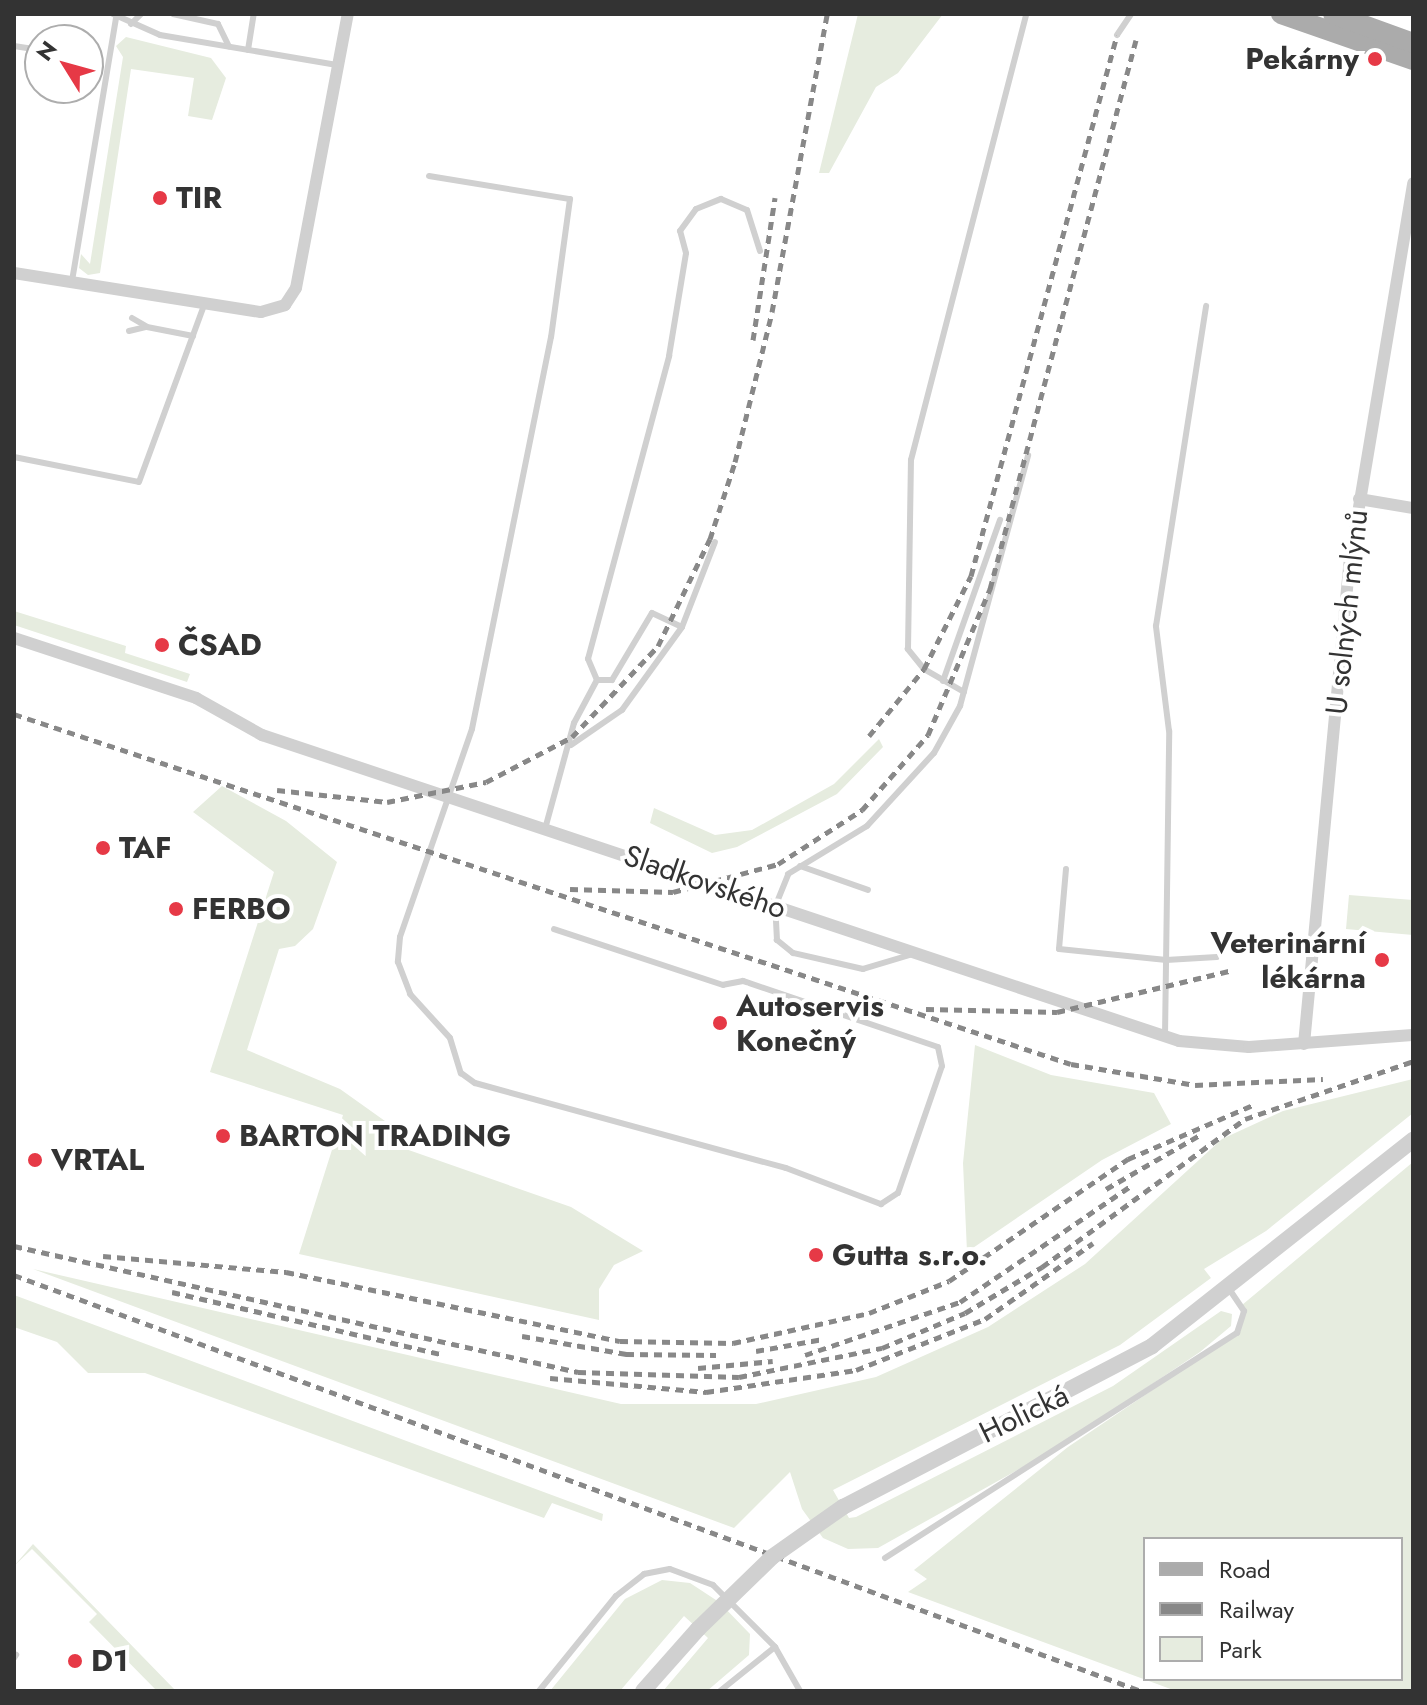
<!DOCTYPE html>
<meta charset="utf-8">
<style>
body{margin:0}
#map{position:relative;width:1427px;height:1705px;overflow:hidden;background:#fff;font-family:Jost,sans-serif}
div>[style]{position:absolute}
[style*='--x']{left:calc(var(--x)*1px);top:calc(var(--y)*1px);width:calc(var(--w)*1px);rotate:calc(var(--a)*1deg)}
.green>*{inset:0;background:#e6ecdf}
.service>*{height:6px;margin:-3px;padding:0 3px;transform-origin:3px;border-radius:3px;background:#d0d0d0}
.minor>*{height:12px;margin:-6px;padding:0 6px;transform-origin:6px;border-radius:6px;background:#d0d0d0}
.tertiary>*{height:16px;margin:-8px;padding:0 8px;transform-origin:8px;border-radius:8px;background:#d0d0d0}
.primary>*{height:20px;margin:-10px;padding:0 10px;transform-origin:10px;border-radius:10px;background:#ababab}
.rail>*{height:5px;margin-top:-2.5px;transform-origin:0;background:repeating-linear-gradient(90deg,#888 0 8px,transparent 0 14px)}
.tertiary-bridge>*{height:16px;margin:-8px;padding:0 8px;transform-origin:8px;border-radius:8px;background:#d0d0d0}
.dots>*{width:22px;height:22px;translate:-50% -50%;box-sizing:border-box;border:4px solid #fff;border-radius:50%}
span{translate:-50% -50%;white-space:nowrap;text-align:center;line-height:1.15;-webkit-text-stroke:8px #fff;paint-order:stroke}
.poi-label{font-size:30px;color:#333;font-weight:700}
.right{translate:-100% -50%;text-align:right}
.left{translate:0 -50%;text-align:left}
.street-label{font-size:30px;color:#333}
.frame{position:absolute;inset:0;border:16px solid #333;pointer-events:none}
.legend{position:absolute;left:1143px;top:1537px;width:260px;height:144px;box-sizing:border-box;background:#fff;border:2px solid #adadad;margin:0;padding:10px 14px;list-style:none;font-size:24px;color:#333}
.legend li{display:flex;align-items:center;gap:16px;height:40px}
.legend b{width:40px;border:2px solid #adadad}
.north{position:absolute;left:24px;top:24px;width:80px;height:80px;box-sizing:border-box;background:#fff;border:2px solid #adadad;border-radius:50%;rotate:307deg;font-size:22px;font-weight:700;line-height:32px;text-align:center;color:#333}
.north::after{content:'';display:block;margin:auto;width:28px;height:36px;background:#e63946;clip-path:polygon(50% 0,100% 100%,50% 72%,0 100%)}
</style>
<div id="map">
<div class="green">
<div style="clip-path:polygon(858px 14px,943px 14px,898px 73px,876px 87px,829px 173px,819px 173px)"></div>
<div style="clip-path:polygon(126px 37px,211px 58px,226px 78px,212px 120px,188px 116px,194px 78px,131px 69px,100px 273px,88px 275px,79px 268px,81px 254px,90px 264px,123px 57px,116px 46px)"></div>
<div style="clip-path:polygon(14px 611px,126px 646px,125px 653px,190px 674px,187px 682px,14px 625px)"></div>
<div style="clip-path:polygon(879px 739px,883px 747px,837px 794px,737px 847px,712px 853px,650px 823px,654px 808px,715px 835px,752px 830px,834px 784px)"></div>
<div style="clip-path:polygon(222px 786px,286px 821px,337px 862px,313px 929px,295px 946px,279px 949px,247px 1050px,340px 1089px,399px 1131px,400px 1147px,571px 1207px,643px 1251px,614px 1265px,599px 1289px,599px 1320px,299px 1254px,343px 1115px,210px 1072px,274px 872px,193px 812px)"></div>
<div style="clip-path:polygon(1349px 895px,1413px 900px,1413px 935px,1346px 929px)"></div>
<div style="clip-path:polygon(975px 1045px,1051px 1075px,1154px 1093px,1171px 1124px,1102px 1160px,967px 1252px,963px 1163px)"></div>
<div style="clip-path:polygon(1413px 1079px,1413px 1113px,1266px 1231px,1204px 1269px,1211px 1278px,1120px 1345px,833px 1490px,849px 1518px,856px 1517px,1113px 1386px,1221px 1311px,1232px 1314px,1231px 1326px,1200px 1352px,1055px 1449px,878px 1548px,848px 1549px,823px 1538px,802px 1509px,790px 1472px,734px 1528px,33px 1269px,621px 1404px,756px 1404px,876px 1377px,988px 1327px,1085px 1264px,1222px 1139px,1283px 1111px)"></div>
<div style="clip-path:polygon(evenodd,1413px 1162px,1413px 1691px,1176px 1691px,908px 1592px,927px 1579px,914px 1570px,1068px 1447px,1237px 1333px,1242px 1305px,1413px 1162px,1145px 1539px,1401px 1539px,1401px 1679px,1145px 1679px,1145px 1539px)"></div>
<div style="clip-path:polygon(14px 1295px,603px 1514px,602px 1521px,552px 1503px,544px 1518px,145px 1373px,88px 1373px,57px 1342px,14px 1327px)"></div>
<div style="clip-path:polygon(33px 1544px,176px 1691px,157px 1691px,89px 1622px,97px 1614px,32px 1549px,14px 1566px)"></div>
<div style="clip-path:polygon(662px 1580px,690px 1583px,719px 1602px,750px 1634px,749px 1655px,707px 1691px,663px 1691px,708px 1638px,684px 1616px,620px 1691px,550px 1691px,625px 1599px)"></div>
</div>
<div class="service">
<div style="--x:113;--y:14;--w:51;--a:24.1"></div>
<div style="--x:160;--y:35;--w:181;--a:9.6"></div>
<div style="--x:173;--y:14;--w:46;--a:12.5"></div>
<div style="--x:218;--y:24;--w:25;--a:64"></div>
<div style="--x:131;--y:24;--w:14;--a:-45"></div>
<div style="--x:1117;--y:35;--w:25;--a:-56"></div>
<div style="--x:14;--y:46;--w:26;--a:9"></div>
<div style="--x:248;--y:50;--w:36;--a:-81"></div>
<div style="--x:429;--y:176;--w:143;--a:9.3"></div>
<div style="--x:570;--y:199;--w:139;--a:97.8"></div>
<div style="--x:551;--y:337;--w:400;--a:101.4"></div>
<div style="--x:472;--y:729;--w:220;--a:109.1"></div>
<div style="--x:400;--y:937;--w:25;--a:95"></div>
<div style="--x:398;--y:962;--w:34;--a:69"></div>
<div style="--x:410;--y:994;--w:59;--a:47.7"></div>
<div style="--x:450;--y:1038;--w:37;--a:73"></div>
<div style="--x:461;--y:1073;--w:17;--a:36"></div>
<div style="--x:475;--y:1083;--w:322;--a:15.3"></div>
<div style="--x:786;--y:1168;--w:102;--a:20.8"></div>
<div style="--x:881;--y:1204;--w:20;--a:-33"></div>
<div style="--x:898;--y:1193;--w:134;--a:-70.9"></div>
<div style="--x:942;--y:1066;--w:19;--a:-102"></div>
<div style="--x:938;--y:1047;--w:206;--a:-161.3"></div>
<div style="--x:743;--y:981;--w:20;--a:169"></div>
<div style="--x:723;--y:985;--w:178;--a:-161.7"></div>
<div style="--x:72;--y:281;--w:268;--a:-80.5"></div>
<div style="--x:132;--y:318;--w:16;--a:30"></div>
<div style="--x:129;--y:331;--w:18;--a:-13"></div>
<div style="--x:147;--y:327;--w:47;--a:11.1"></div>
<div style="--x:14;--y:457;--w:127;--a:11.3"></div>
<div style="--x:139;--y:482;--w:191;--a:-69.8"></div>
<div style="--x:597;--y:680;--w:15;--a:0"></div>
<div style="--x:612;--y:680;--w:78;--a:-59.2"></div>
<div style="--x:652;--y:613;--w:33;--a:25"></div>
<div style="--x:682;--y:627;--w:91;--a:-68.8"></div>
<div style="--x:943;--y:681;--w:171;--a:-70.5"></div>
<div style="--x:964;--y:692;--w:46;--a:-150.1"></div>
<div style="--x:924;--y:669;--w:26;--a:-129"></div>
<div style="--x:908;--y:649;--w:189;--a:-89.1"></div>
<div style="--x:911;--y:460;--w:461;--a:-75.5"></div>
<div style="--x:571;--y:745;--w:62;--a:-34.5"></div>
<div style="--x:622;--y:710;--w:102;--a:-54.1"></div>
<div style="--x:545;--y:829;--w:110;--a:-74.7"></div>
<div style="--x:574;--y:723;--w:49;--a:-61.9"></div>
<div style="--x:597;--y:680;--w:23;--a:-113"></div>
<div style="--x:588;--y:659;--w:314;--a:-75"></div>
<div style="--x:669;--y:356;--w:104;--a:-80.6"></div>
<div style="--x:686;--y:253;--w:23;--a:-105"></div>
<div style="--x:680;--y:231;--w:27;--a:-54"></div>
<div style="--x:696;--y:209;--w:27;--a:-22"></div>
<div style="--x:721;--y:199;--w:28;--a:23"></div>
<div style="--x:747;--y:210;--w:43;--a:72.4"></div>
<div style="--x:800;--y:866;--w:72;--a:19.4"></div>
<div style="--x:1066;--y:869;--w:80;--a:95"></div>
<div style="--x:1059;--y:949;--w:108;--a:5.9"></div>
<div style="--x:1166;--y:960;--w:51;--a:-3.4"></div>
<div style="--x:913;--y:954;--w:52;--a:163.3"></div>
<div style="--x:863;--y:969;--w:72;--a:-167.1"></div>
<div style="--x:793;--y:953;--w:21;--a:-141"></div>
<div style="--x:777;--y:940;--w:33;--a:-93"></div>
<div style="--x:775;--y:907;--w:35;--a:-68"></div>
<div style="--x:788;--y:874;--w:92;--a:-31.3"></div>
<div style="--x:867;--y:826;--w:99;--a:-47.5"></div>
<div style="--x:934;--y:753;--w:54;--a:-61"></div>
<div style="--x:960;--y:706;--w:260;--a:-74.8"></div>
<div style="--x:1165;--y:1036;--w:305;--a:-89.2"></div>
<div style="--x:1169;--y:731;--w:106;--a:-97.1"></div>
<div style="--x:1156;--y:626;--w:324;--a:-81.1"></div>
<div style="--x:885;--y:1558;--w:418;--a:-32.6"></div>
<div style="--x:1237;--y:1333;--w:23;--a:-72"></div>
<div style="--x:1244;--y:1311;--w:29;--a:-124"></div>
<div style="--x:14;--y:1658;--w:4;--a:-56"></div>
<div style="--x:539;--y:1691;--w:122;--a:-51"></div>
<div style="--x:616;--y:1596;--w:36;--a:-38"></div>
<div style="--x:644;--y:1574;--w:26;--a:-11"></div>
<div style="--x:670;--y:1569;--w:46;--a:20.4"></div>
<div style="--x:713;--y:1585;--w:88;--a:45"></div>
<div style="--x:775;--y:1647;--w:51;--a:60.4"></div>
<div style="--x:720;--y:1691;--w:70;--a:-38.7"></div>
</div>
<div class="minor">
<div style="--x:14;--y:273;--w:250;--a:9"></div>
<div style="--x:261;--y:312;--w:25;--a:-16"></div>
<div style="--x:285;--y:305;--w:20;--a:-57"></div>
<div style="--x:296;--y:288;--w:279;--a:-79.3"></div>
<div style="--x:1359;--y:499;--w:55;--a:9.5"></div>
<div style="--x:14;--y:638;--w:192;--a:18.2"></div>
<div style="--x:196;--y:698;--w:76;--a:29.3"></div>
<div style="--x:262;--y:735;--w:967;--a:18.45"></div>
<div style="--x:1179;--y:1041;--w:70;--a:4.9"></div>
<div style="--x:1249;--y:1047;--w:164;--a:-4.2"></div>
<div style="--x:1304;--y:1044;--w:485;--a:-84.6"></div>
<div style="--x:1350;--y:561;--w:383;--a:-80.5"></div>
</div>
<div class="tertiary">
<div style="--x:843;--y:1507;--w:348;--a:-27.5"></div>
<div style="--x:1152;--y:1346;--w:333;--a:-38.3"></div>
<div style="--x:643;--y:1691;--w:83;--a:-48.4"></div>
</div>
<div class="primary">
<div style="--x:1281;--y:14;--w:140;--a:19.2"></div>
<div style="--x:1333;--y:14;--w:85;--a:19.9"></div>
</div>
<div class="rail">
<div style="--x:753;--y:340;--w:144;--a:-81.2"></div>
<div style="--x:14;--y:714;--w:1113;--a:18.32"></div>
<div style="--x:1071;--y:1064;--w:126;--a:9.6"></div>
<div style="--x:1195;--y:1085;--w:128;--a:-2.7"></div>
<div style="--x:869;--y:736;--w:87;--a:-50.6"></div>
<div style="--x:924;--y:669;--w:104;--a:-63.2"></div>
<div style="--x:971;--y:576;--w:560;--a:-74.9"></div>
<div style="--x:277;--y:790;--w:111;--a:6.2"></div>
<div style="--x:387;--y:802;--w:101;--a:-11.4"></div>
<div style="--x:486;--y:782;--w:97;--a:-27.6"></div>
<div style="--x:572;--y:737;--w:125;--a:-46.6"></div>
<div style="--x:658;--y:646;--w:119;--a:-64.1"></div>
<div style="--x:710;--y:539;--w:81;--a:-72"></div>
<div style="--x:735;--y:462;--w:154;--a:-76.1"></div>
<div style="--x:772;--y:312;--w:303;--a:-79.5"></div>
<div style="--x:570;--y:889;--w:103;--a:1.7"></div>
<div style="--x:673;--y:892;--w:109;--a:-14.9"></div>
<div style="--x:778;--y:864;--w:100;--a:-32.7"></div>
<div style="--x:862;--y:810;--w:100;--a:-48.7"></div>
<div style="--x:928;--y:735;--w:159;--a:-67"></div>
<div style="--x:990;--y:589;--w:568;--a:-75.11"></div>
<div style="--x:926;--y:1009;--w:131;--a:1.3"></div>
<div style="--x:1057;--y:1012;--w:181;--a:-13.4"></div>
<div style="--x:1106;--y:1189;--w:108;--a:-29.9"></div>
<div style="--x:14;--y:1246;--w:578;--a:12.59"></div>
<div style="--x:578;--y:1372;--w:161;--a:1.8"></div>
<div style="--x:739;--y:1377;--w:146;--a:-11.5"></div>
<div style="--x:882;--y:1348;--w:90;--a:-22.9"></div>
<div style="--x:965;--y:1313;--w:90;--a:-30.9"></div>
<div style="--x:1042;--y:1267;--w:251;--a:-36.1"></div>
<div style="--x:1245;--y:1119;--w:178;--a:-19"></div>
<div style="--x:103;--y:1256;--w:184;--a:5"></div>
<div style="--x:286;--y:1272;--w:341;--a:11.7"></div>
<div style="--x:620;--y:1341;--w:113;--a:1"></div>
<div style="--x:733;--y:1343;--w:139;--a:-12.4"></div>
<div style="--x:869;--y:1313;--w:86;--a:-21.8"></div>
<div style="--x:949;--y:1281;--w:217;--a:-34.3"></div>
<div style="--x:1128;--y:1159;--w:138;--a:-23.4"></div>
<div style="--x:14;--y:1275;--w:1201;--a:20.26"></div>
<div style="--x:172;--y:1292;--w:276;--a:13"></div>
<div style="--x:522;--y:1336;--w:106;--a:9.8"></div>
<div style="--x:626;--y:1354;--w:90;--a:0.6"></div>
<div style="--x:756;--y:1351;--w:68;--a:-10.2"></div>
<div style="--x:805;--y:1355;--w:164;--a:-18.9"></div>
<div style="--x:960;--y:1302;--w:207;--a:-34.2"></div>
<div style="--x:698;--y:1368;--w:75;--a:-5.3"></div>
<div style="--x:550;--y:1378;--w:157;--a:5.1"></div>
<div style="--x:706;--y:1392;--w:152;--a:-8.3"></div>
<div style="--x:856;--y:1370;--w:139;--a:-21.6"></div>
<div style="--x:985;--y:1319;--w:132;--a:-35.1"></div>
</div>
<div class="tertiary-bridge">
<div style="--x:698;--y:1629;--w:103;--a:-44.2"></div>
<div style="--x:772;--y:1557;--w:87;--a:-35.2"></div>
</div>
<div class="dots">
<div style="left:1375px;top:59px;background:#e63946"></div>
<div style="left:160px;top:198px;background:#e63946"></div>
<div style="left:162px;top:645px;background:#e63946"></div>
<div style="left:103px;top:848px;background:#e63946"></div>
<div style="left:176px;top:909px;background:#e63946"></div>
<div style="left:1382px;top:960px;background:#e63946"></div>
<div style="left:720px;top:1023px;background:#e63946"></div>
<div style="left:223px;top:1136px;background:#e63946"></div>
<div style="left:35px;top:1160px;background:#e63946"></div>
<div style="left:816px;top:1255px;background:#e63946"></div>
<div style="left:75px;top:1661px;background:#e63946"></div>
</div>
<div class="poi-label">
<span class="right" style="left:1359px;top:59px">Pekárny</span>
<span class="left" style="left:176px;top:198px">TIR</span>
<span class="left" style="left:178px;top:645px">ČSAD</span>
<span class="left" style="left:119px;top:848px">TAF</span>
<span class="left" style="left:192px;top:909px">FERBO</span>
<span class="right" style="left:1366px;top:960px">Veterinární<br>lékárna</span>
<span class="left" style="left:736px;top:1023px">Autoservis<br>Konečný</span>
<span class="left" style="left:239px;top:1136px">BARTON TRADING</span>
<span class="left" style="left:51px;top:1160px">VRTAL</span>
<span class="left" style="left:832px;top:1255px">Gutta s.r.o.</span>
<span class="left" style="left:91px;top:1661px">D1</span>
</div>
<div class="street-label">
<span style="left:1347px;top:612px;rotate:-84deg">U solných mlýnů</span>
<span style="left:705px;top:882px;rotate:19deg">Sladkovského</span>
<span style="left:1024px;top:1414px;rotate:-26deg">Holická</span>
</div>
<div class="frame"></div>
<ul class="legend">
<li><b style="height:10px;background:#ababab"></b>Road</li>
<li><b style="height:10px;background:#888"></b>Railway</li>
<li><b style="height:22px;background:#e6ecdf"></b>Park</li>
</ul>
<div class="north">N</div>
</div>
